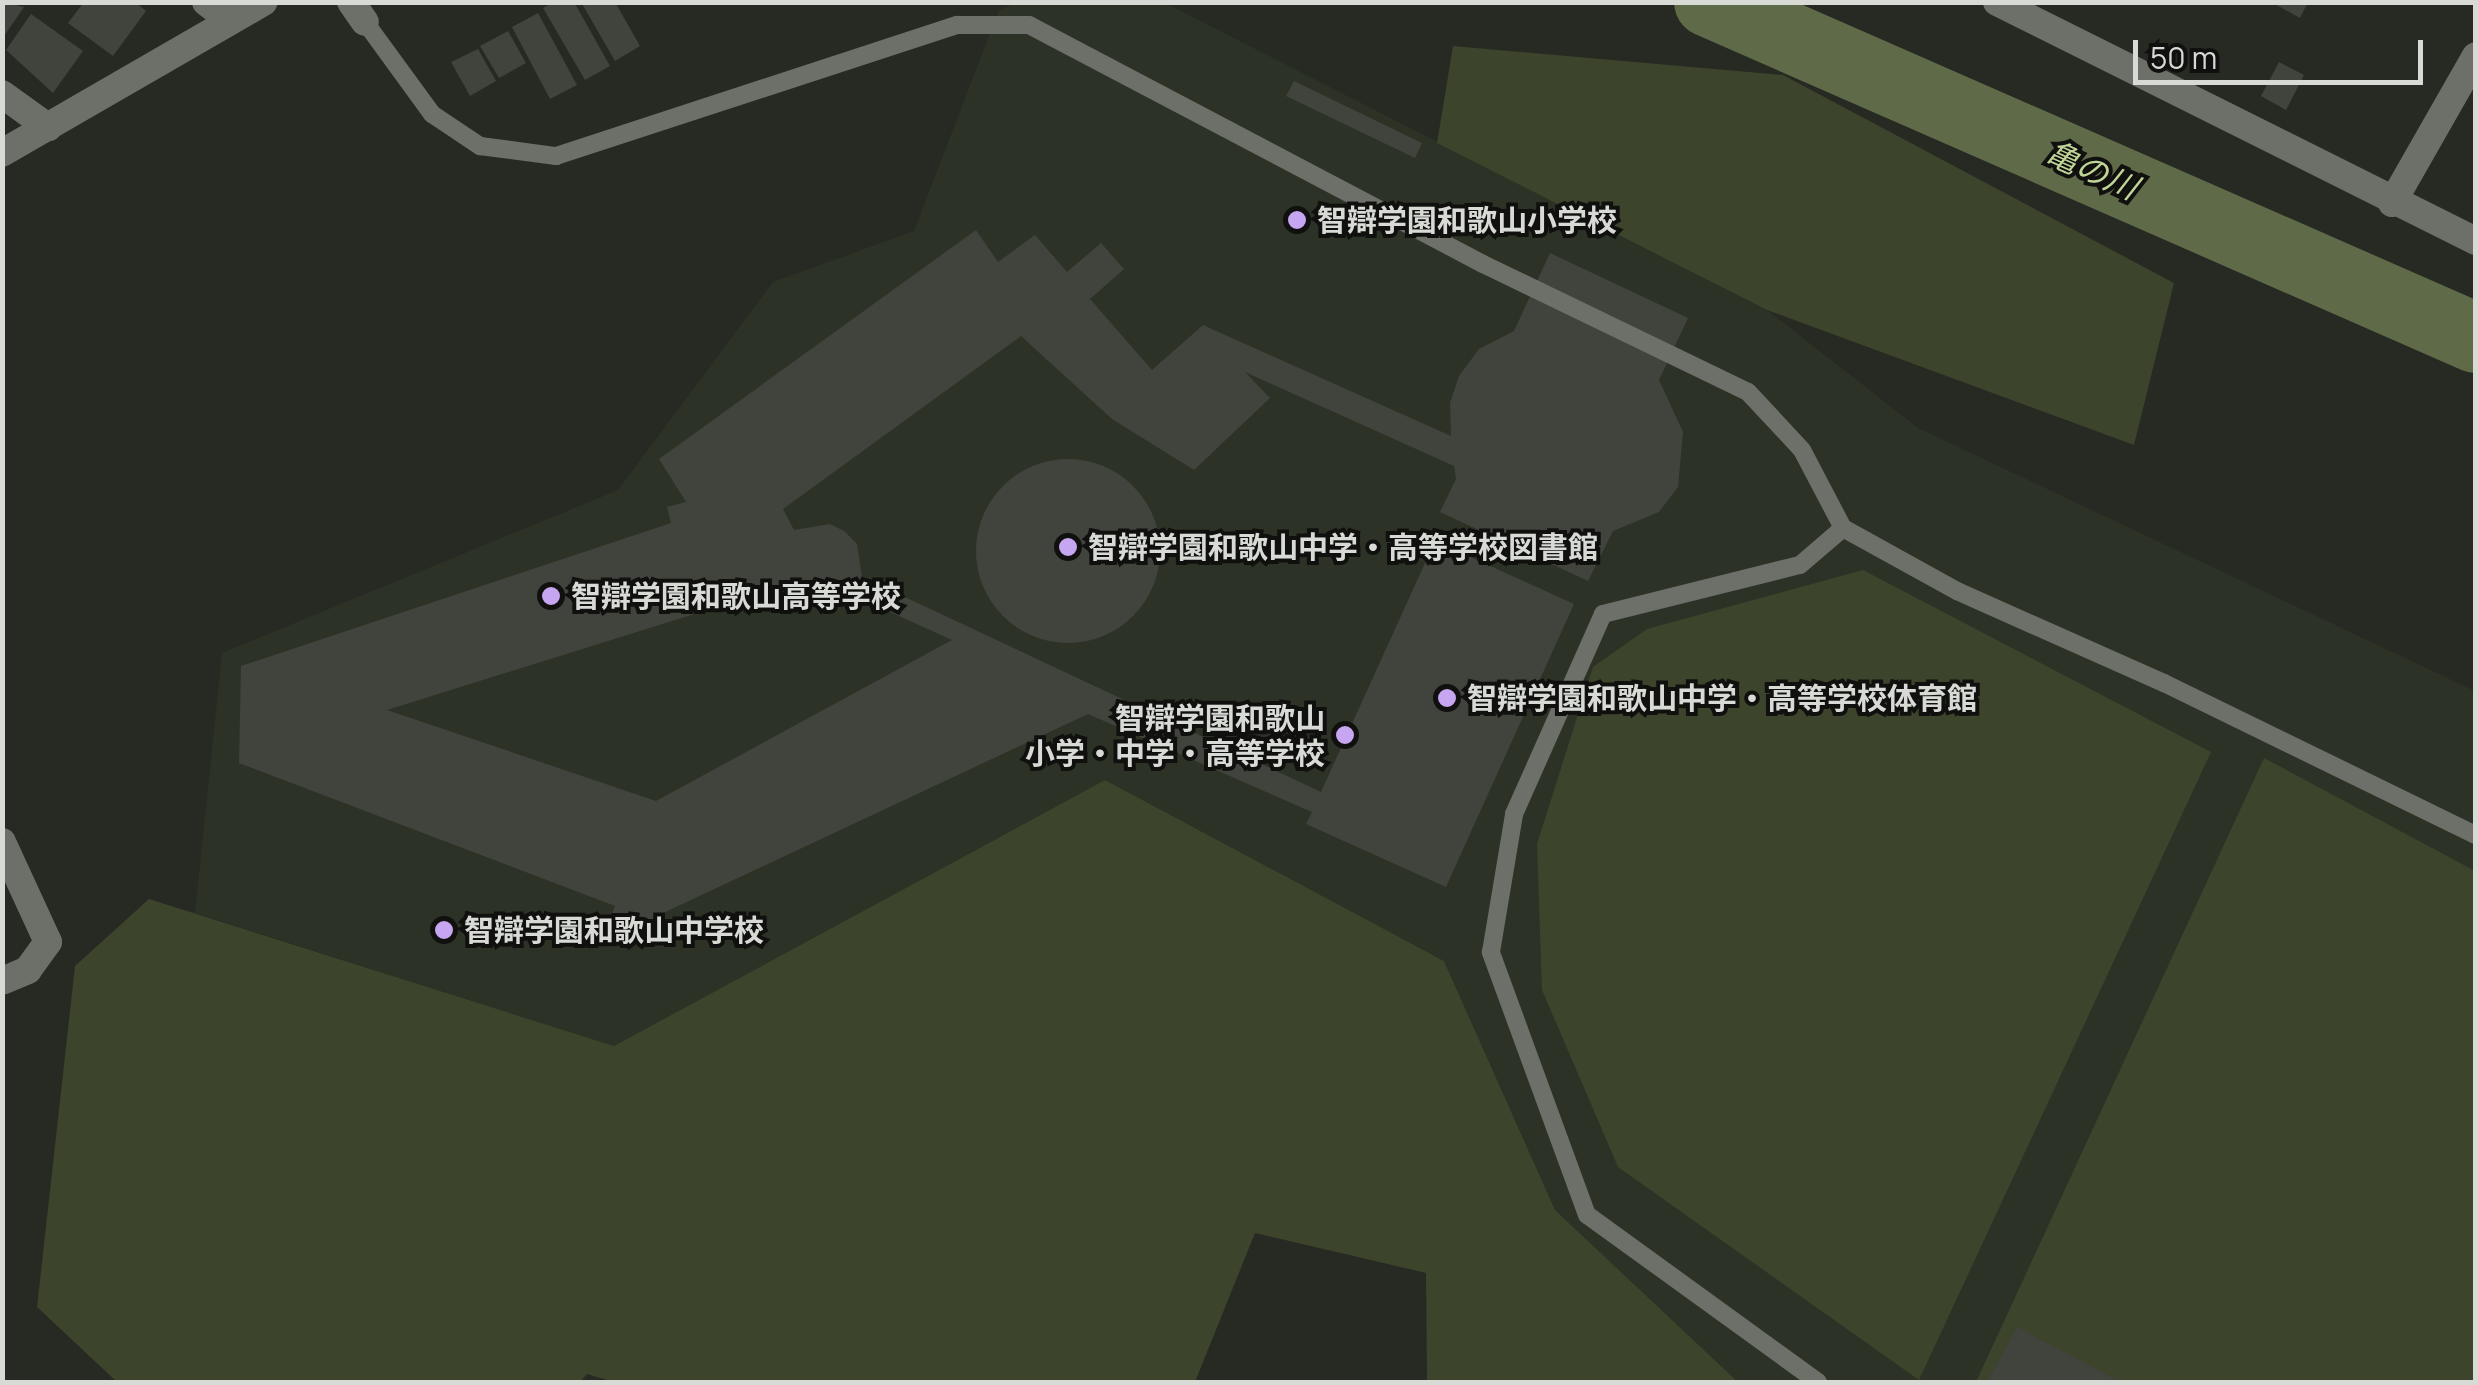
<!DOCTYPE html>
<meta charset="utf-8">
<style>
body{margin:0}
#map{position:relative;width:2478px;height:1385px;overflow:hidden;background:#272923;font-family:Manrope,"Noto Sans JP",sans-serif}
div>[style]{position:absolute}
[style*='--x']{left:calc(var(--x)*1px);top:calc(var(--y)*1px);width:calc(var(--w)*1px);rotate:calc(var(--a)*1deg)}
.built>*{inset:0;background:#2d3226}
.green>*{inset:0;background:#3c442c}
.river>*{height:70px;margin:-35px;padding:0 35px;transform-origin:35px;border-radius:35px;background:#5f6b48}
.building>*{inset:0;background:#41433d}
.round{border-radius:50%}
.service>*{height:18px;margin:-9px;padding:0 9px;transform-origin:9px;border-radius:9px;background:#6d7069}
.minor>*{height:28px;margin:-14px;padding:0 14px;transform-origin:14px;border-radius:14px;background:#6d7069}
.secondary>*{height:28px;margin:-14px;padding:0 14px;transform-origin:14px;border-radius:14px;background:#6d7069}
.dots>*{width:28px;height:28px;translate:-50% -50%;box-sizing:border-box;border:5px solid #10110f;border-radius:50%}
span{translate:-50% -50%;white-space:nowrap;text-align:center;line-height:1.15;-webkit-text-stroke:8px #10110f;paint-order:stroke}
.poi-label{font-size:30px;color:#d8dad6;font-weight:700}
.left{translate:0 -50%;text-align:left}
.right{translate:-100% -50%;text-align:right}
.water-label{font-size:32px;color:#c0d598;font-style:italic}
.frame{position:absolute;inset:0;border:5px solid #d8dad6;pointer-events:none}
.scale{position:absolute;left:2133px;top:40px;width:290px;height:45px;box-sizing:border-box;border:5px solid #d8dad6;border-top:0;padding-left:12px;font-size:30px;line-height:35px;white-space:nowrap;color:#d8dad6;-webkit-text-stroke:8px #10110f;paint-order:stroke}
</style>
<div id="map">
<div class="built">
<div style="clip-path:polygon(1019px 2px,1165px 3px,1767px 310px,1918px 428px,2475px 691px,2475px 1382px,1738px 1382px,1555px 1210px,1444px 961px,1105px 780px,614px 1046px,195px 913px,222px 653px,618px 490px,773px 282px,914px 231px,999px 10px)"></div>
</div>
<div class="green">
<div style="clip-path:polygon(1453px 46px,1783px 75px,2174px 283px,2134px 445px,1767px 310px,1437px 143px)"></div>
<div style="clip-path:polygon(1863px 570px,2211px 752px,1919px 1380px,1618px 1167px,1542px 990px,1537px 844px,1593px 667px,1647px 629px)"></div>
<div style="clip-path:polygon(2264px 758px,2475px 871px,2475px 1382px,1976px 1382px)"></div>
<div style="clip-path:polygon(1105px 780px,1444px 961px,1555px 1210px,1738px 1382px,1427px 1382px,1426px 1273px,1255px 1233px,1195px 1382px,614px 1382px,587px 1374px,580px 1382px,117px 1382px,37px 1307px,75px 966px,149px 899px,614px 1046px)"></div>
</div>
<div class="river">
<div style="--x:1709;--y:2;--w:837;--a:23.66"></div>
</div>
<div class="building">
<div style="clip-path:polygon(2px 2px,24px 7px,2px 39px)"></div>
<div style="clip-path:polygon(84px 2px,135px 2px,146px 11px,113px 56px,68px 23px)"></div>
<div style="clip-path:polygon(554px 2px,574px 2px,610px 66px,585px 80px,543px 8px)"></div>
<div style="clip-path:polygon(581px 2px,615px 2px,640px 46px,615px 61px)"></div>
<div style="clip-path:polygon(2271px 2px,2308px 2px,2300px 18px)"></div>
<div style="clip-path:polygon(538px 13px,577px 85px,550px 99px,512px 27px)"></div>
<div style="clip-path:polygon(31px 14px,83px 51px,53px 93px,6px 50px)"></div>
<div style="clip-path:polygon(508px 31px,526px 63px,499px 78px,480px 46px)"></div>
<div style="clip-path:polygon(478px 49px,496px 81px,470px 96px,451px 62px)"></div>
<div style="clip-path:polygon(2279px 62px,2304px 75px,2286px 110px,2261px 96px)"></div>
<div style="clip-path:polygon(1294px 81px,1422px 143px,1415px 158px,1286px 96px)"></div>
<div style="clip-path:polygon(evenodd,976px 230px,998px 262px,1035px 235px,1067px 272px,1101px 243px,1124px 269px,1090px 299px,1152px 370px,1203px 325px,1451px 436px,1450px 403px,1459px 376px,1479px 349px,1514px 331px,1550px 253px,1688px 318px,1659px 380px,1683px 432px,1678px 487px,1659px 512px,1613px 531px,1588px 581px,1440px 512px,1456px 479px,1454px 466px,1245px 372px,1270px 398px,1194px 470px,1112px 419px,1021px 336px,783px 509px,794px 530px,830px 524px,844px 531px,857px 544px,862px 577px,1321px 792px,1435px 541px,1574px 604px,1446px 887px,1306px 824px,1312px 812px,1088px 714px,661px 914px,650px 939px,626px 934px,629px 926px,610px 919px,615px 906px,239px 763px,241px 666px,671px 523px,667px 507px,686px 502px,659px 459px,976px 230px,781px 587px,814px 605px,838px 602px,848px 593px,952px 640px,656px 801px,387px 710px,781px 587px)"></div>
<div class="round" style="left:976px;top:459px;width:184px;height:184px"></div>
<div style="clip-path:polygon(2017px 1327px,2121px 1382px,1987px 1382px)"></div>
</div>
<div class="service">
<div style="--x:365;--y:22;--w:114;--a:53.9"></div>
<div style="--x:432;--y:114;--w:58;--a:33.7"></div>
<div style="--x:480;--y:146;--w:77;--a:7.5"></div>
<div style="--x:556;--y:156;--w:422;--a:-18.1"></div>
<div style="--x:957;--y:25;--w:72;--a:0"></div>
<div style="--x:1029;--y:25;--w:513;--a:27.76"></div>
<div style="--x:1483;--y:264;--w:294;--a:25.8"></div>
<div style="--x:1748;--y:392;--w:79;--a:47"></div>
<div style="--x:1802;--y:450;--w:88;--a:62.3"></div>
<div style="--x:1843;--y:528;--w:130;--a:28.9"></div>
<div style="--x:1957;--y:591;--w:227;--a:24"></div>
<div style="--x:2164;--y:683;--w:347;--a:26"></div>
<div style="--x:1818;--y:1382;--w:285;--a:-144.1"></div>
<div style="--x:1587;--y:1215;--w:280;--a:-110.1"></div>
<div style="--x:1491;--y:952;--w:140;--a:-80.5"></div>
<div style="--x:1514;--y:814;--w:219;--a:-66"></div>
<div style="--x:1603;--y:614;--w:203;--a:-14"></div>
<div style="--x:1800;--y:565;--w:57;--a:-40.7"></div>
</div>
<div class="minor">
<div style="--x:206;--y:2;--w:31;--a:37"></div>
<div style="--x:351;--y:2;--w:24;--a:55"></div>
<div style="--x:2;--y:94;--w:57;--a:35.7"></div>
<div style="--x:2392;--y:203;--w:169;--a:-60.3"></div>
<div style="--x:2;--y:842;--w:110;--a:65.3"></div>
<div style="--x:48;--y:942;--w:34;--a:126"></div>
<div style="--x:28;--y:970;--w:28;--a:157"></div>
</div>
<div class="secondary">
<div style="--x:1997;--y:2;--w:535;--a:26.52"></div>
<div style="--x:2;--y:153;--w:302;--a:-30"></div>
</div>
<div class="dots">
<div style="left:1297px;top:220px;background:#c6a6f0"></div>
<div style="left:1068px;top:547px;background:#c6a6f0"></div>
<div style="left:551px;top:596px;background:#c6a6f0"></div>
<div style="left:1447px;top:698px;background:#c6a6f0"></div>
<div style="left:1345px;top:735px;background:#c6a6f0"></div>
<div style="left:444px;top:930px;background:#c6a6f0"></div>
</div>
<div class="poi-label">
<span class="left" style="left:1317px;top:220px">智辯学園和歌山小学校</span>
<span class="left" style="left:1088px;top:547px">智辯学園和歌山中学・高等学校図書館</span>
<span class="left" style="left:571px;top:596px">智辯学園和歌山高等学校</span>
<span class="left" style="left:1467px;top:698px">智辯学園和歌山中学・高等学校体育館</span>
<span class="right" style="left:1325px;top:735px">智辯学園和歌山<br>小学・中学・高等学校</span>
<span class="left" style="left:464px;top:930px">智辯学園和歌山中学校</span>
</div>
<div class="water-label">
<span style="left:2092px;top:170px;rotate:24deg">亀の川</span>
</div>
<div class="frame"></div>
<div class="scale">50 m</div>
</div>
